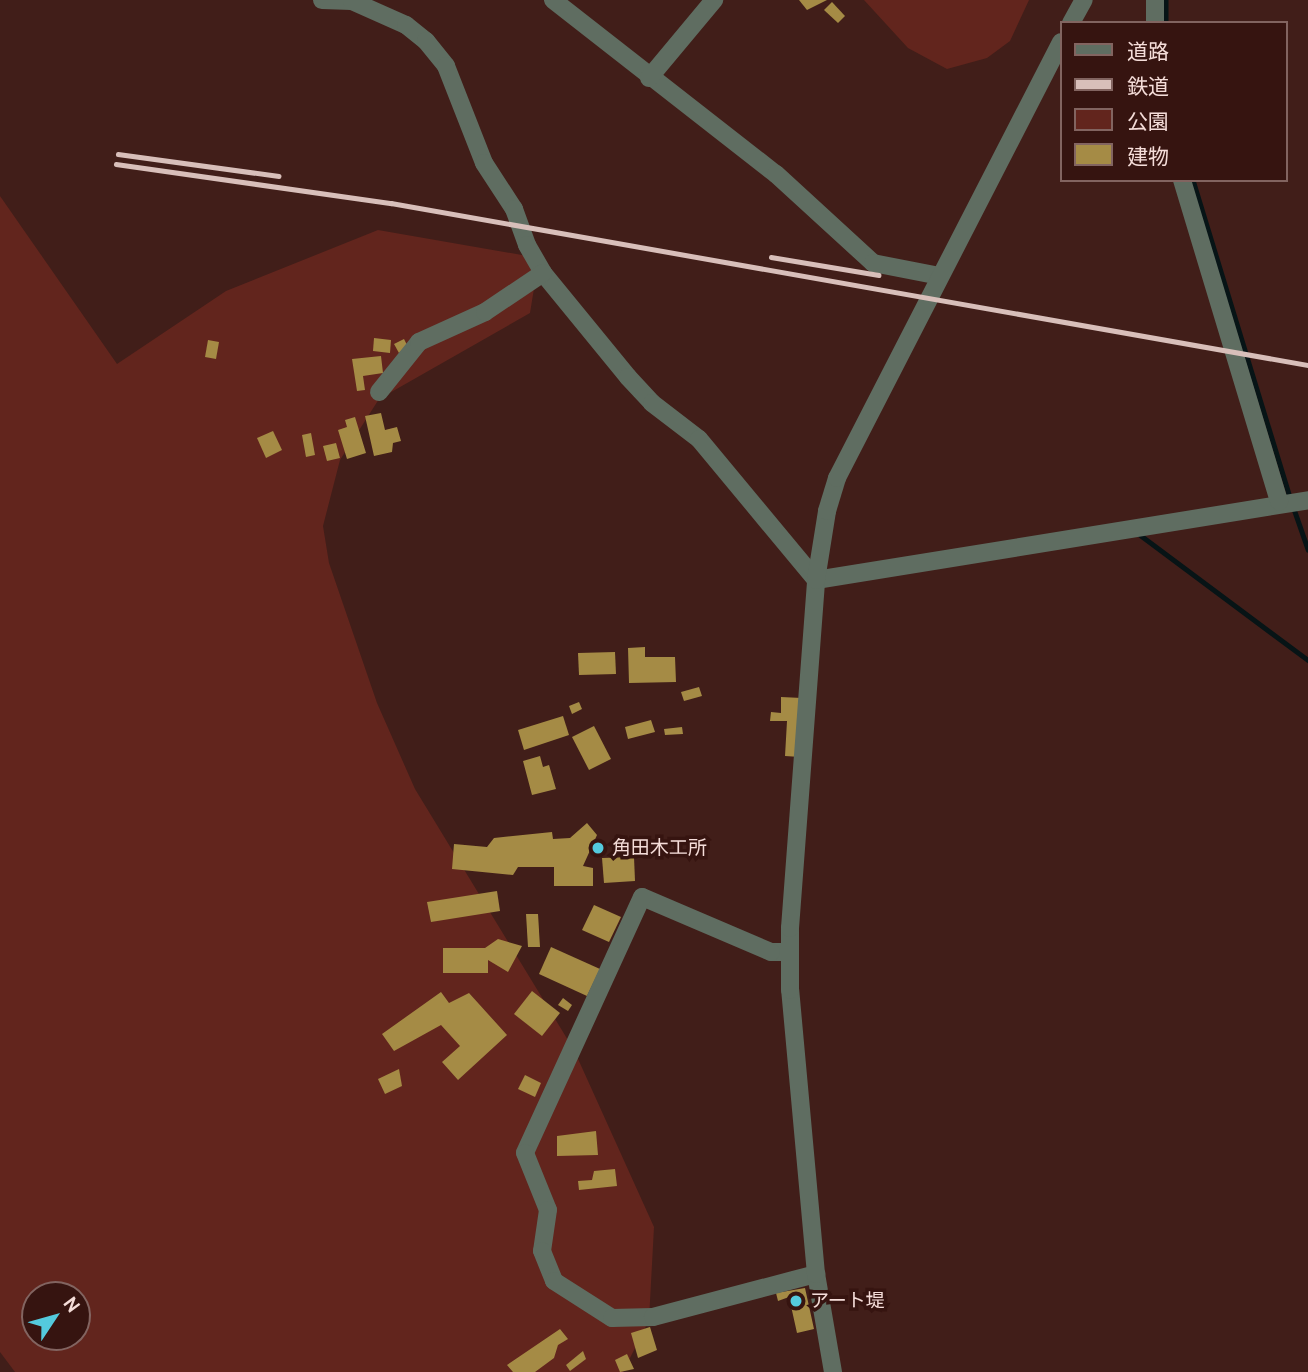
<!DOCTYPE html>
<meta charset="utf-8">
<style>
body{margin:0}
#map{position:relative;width:1308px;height:1372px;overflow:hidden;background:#411e19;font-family:Cabin,"Noto Sans JP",sans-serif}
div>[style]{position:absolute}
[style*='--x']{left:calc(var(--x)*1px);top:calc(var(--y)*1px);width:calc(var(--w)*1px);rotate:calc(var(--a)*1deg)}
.green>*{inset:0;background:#62251d}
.stream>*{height:4.5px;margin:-2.25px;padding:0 2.25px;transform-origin:2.25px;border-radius:2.25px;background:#071416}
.building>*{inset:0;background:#a58b45}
.minor>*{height:18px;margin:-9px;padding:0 9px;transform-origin:9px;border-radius:9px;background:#5f6d61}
.rail>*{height:4.5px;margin:-2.25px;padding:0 2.25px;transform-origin:2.25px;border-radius:2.25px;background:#d8bfba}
.dots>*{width:19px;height:19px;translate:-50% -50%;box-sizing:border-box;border:4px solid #361410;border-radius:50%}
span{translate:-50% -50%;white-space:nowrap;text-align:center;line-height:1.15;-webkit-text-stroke:7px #361410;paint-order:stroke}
.poi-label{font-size:19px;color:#f5ddd9}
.left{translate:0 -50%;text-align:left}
.legend{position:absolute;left:1060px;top:21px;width:228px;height:161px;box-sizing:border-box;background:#361410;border:2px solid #826460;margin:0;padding:9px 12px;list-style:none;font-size:21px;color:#f5ddd9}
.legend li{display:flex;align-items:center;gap:14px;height:35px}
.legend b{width:35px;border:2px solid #826460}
.north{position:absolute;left:21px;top:1281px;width:70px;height:70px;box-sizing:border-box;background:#361410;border:2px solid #826460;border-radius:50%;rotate:54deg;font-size:19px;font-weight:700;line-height:28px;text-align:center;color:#f5ddd9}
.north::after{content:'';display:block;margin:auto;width:24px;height:32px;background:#54cadd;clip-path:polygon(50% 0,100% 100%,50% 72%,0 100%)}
</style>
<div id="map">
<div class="green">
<div style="clip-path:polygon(864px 0,1029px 0,1010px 41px,987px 58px,947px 69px,908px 48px)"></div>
<div style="clip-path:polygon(evenodd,0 196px,117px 364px,226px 291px,378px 230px,539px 258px,530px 313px,379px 399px,340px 460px,323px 526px,329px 563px,377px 703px,415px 789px,574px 1050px,654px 1227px,649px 1320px,623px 1372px,15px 1372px,0 1352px,0 196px,35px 1295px,77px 1295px,77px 1337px,35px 1337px,35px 1295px)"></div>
</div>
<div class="stream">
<div style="--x:1166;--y:0;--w:23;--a:90"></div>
<div style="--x:1193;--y:180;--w:332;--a:73"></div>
<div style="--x:1293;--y:506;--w:46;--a:70.8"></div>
<div style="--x:1139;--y:534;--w:211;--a:36.7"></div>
</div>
<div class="building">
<div style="clip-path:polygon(799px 0,827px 0,807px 10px)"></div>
<div style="clip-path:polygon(832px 2px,845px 16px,838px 23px,824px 10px)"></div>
<div style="clip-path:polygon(374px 338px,391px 340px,390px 353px,373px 351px)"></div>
<div style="clip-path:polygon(404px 339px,407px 345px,399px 353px,394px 344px)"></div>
<div style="clip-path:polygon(208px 340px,219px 342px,216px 359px,205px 357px)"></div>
<div style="clip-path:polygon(381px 356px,383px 373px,363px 376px,365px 390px,357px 391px,352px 359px)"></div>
<div style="clip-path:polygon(381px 413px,385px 430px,397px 427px,401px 441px,393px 443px,392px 452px,374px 456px,365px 416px)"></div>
<div style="clip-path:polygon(355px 417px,366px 453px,347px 459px,338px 430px,347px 427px,345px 420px)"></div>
<div style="clip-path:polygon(273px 431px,282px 450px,266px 458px,257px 438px)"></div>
<div style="clip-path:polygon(311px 433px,315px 455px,306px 457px,302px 435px)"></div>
<div style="clip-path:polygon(336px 443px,340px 458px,327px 461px,323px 446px)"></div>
<div style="clip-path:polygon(645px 647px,645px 657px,675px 657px,676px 682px,629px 683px,628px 648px)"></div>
<div style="clip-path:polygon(615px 652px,616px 674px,579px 675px,578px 653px)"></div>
<div style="clip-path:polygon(699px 687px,702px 696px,684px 701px,681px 692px)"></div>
<div style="clip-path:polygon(781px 697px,802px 698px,800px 757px,785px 756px,787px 721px,770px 721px,771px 712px,781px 713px)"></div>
<div style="clip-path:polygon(579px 702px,582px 709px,572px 714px,569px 706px)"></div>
<div style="clip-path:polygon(563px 716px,569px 735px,524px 750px,518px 730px)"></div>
<div style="clip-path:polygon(651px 720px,655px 732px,628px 739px,625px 727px)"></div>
<div style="clip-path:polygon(594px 726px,611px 759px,589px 770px,572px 737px)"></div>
<div style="clip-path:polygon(682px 727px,683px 734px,665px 735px,664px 729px)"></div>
<div style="clip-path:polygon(540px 756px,543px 767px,549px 765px,556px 789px,532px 795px,523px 761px)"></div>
<div style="clip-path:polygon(587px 823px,597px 835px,583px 866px,593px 868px,593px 886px,554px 886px,554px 867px,518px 867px,513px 875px,452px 869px,454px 844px,487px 847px,494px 838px,552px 832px,553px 839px,570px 838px)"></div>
<div style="clip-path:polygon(634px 857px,635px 881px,604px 883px,602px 858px)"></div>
<div style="clip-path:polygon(497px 891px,500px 911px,431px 922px,427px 902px)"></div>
<div style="clip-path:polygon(594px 905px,621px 917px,609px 942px,582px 930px)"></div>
<div style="clip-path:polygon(526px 914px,538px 914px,540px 947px,528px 947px)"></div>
<div style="clip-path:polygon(498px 939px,522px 946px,508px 972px,488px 960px,488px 973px,443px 973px,443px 948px,485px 948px)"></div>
<div style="clip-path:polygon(551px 947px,600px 969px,587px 996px,539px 974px)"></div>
<div style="clip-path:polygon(532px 991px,560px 1013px,542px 1036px,514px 1014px)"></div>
<div style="clip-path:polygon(441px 992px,449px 1003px,469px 993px,507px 1035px,458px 1080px,442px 1062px,460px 1046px,441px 1025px,394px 1051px,382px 1034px)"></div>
<div style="clip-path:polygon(563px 998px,572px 1005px,568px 1011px,558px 1005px)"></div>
<div style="clip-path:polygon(399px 1069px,402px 1086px,385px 1094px,378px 1079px)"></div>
<div style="clip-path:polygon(525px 1075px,541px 1083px,535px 1097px,518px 1089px)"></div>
<div style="clip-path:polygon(596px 1131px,598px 1155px,557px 1156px,557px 1136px)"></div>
<div style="clip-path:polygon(615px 1169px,617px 1186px,579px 1190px,578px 1181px,592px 1180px,594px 1171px)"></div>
<div style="clip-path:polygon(805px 1288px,814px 1329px,797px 1333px,789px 1297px,778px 1301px,776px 1293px)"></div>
<div style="clip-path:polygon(650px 1327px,657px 1350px,638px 1358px,631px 1333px)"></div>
<div style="clip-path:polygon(560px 1329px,568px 1339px,558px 1345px,554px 1358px,535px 1372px,513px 1372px,507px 1365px)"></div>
<div style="clip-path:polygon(583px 1351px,586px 1359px,570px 1371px,566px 1365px)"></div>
<div style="clip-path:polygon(627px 1354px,634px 1369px,620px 1372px,615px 1360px)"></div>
</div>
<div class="minor">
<div style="--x:322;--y:0;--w:30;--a:2"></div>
<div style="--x:352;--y:1;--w:59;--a:24"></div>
<div style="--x:406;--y:25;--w:26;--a:39"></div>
<div style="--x:426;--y:41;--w:32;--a:51"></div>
<div style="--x:446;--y:66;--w:104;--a:68.6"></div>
<div style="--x:484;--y:163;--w:55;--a:56.9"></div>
<div style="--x:514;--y:209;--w:38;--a:70"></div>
<div style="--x:527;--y:245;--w:32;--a:60"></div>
<div style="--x:543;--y:273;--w:134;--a:50.7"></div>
<div style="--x:628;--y:377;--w:35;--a:47"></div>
<div style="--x:652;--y:403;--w:59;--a:37.5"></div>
<div style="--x:699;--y:439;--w:183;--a:50.3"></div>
<div style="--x:816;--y:580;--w:498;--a:-9.2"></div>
<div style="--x:553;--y:0;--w:283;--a:38"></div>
<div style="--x:776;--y:174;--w:132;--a:42.5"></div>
<div style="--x:873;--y:263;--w:68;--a:11"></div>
<div style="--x:1071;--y:23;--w:26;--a:-61"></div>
<div style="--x:1155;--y:23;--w:23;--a:-90"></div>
<div style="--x:649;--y:78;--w:102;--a:-50.2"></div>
<div style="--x:1182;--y:180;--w:336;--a:73.2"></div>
<div style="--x:379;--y:392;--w:64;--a:-51.3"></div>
<div style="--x:419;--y:342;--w:72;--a:-24.4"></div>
<div style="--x:485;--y:312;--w:70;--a:-33.9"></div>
<div style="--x:790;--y:952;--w:19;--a:180"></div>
<div style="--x:771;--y:952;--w:140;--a:-156.9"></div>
<div style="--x:642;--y:897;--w:281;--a:114.6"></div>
<div style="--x:525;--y:1153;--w:61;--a:68"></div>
<div style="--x:548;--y:1210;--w:41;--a:98.3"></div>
<div style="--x:542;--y:1251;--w:32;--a:68"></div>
<div style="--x:554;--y:1281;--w:69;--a:32.5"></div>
<div style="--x:612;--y:1318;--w:41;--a:-1.4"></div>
<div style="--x:653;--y:1317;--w:169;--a:-14.8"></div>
<div style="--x:833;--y:1372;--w:99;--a:-99.8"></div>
<div style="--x:816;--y:1274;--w:285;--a:-95.2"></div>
<div style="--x:790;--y:990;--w:62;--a:-90"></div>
<div style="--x:790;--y:928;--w:349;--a:-85.7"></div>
<div style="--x:816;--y:580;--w:70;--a:-80.9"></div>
<div style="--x:827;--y:511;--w:34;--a:-73"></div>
<div style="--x:837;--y:478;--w:490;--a:-62.8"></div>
</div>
<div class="rail">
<div style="--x:118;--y:154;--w:162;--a:7.8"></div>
<div style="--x:116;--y:164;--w:278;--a:8.1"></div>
<div style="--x:391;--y:203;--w:931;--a:10.02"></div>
<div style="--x:771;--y:257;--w:109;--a:9.5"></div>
</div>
<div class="dots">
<div style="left:598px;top:848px;background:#54cadd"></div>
<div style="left:796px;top:1301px;background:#54cadd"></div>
</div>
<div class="poi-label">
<span class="left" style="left:612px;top:848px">角田木工所</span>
<span class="left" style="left:810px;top:1301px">アート堤</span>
</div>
<ul class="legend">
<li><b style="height:9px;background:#5f6d61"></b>道路</li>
<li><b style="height:9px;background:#d8bfba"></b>鉄道</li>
<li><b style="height:19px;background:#62251d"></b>公園</li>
<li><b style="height:19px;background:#a58b45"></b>建物</li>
</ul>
<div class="north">N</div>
</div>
